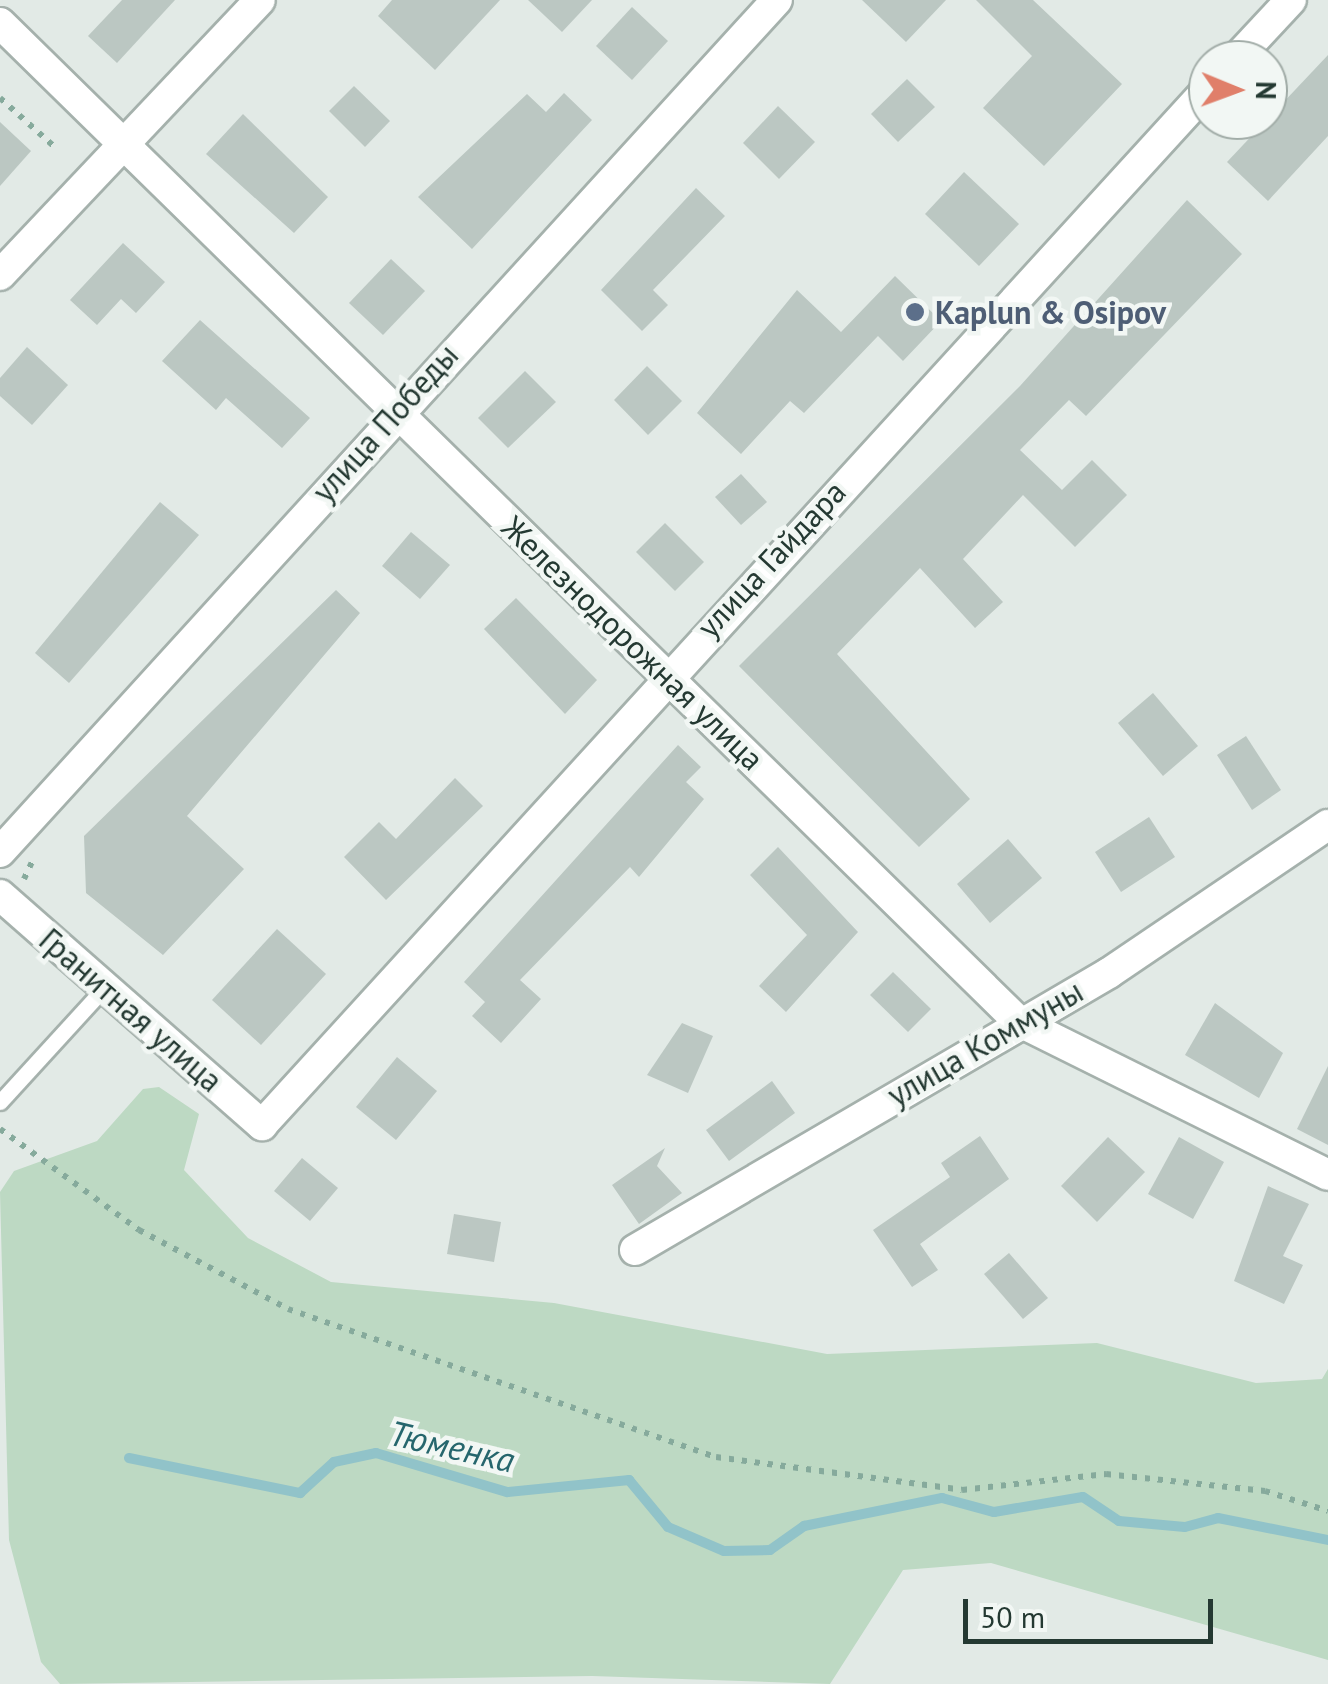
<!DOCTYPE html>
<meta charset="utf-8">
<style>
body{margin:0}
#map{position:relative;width:1328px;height:1684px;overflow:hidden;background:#e2eae6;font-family:"PT Sans",sans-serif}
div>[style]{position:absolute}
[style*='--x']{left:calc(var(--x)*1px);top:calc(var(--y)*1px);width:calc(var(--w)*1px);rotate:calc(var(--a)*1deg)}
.green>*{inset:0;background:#bdd9c3}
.stream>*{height:10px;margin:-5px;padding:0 5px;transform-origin:5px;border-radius:5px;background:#91c3c9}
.building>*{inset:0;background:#bbc7c2}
.path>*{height:6px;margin-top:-3px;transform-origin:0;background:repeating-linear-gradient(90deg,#86aa9c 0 5px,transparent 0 13px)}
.roads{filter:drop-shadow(2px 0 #a5b1ac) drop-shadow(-2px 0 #a5b1ac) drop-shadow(0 2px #a5b1ac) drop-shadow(0 -2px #a5b1ac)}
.service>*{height:15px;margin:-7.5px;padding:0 7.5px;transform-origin:7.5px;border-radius:7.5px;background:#fff}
.minor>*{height:30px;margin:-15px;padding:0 15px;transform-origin:15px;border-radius:15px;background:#fff}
.tertiary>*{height:30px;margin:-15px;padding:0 15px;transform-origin:15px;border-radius:15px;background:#fff}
.dots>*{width:28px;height:28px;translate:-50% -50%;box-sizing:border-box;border:5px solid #f2f7f4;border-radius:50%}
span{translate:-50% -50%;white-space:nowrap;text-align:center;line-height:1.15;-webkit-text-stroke:9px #f2f7f4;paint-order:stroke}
.service-label{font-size:32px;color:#4e5e75;font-weight:700}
.left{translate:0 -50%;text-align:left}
.street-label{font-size:32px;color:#243932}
.water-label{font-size:35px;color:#26666d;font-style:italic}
.north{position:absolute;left:1188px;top:40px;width:100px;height:100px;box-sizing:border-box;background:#f2f7f4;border:2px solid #a0aba6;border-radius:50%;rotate:91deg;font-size:28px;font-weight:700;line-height:40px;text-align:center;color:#243932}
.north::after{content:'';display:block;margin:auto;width:35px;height:45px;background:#e07f6a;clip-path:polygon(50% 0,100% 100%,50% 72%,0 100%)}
.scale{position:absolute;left:963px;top:1599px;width:250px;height:45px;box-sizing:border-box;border:5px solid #243932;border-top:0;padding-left:12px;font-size:30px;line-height:35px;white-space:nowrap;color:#243932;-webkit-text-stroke:8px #f2f7f4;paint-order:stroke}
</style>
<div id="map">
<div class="green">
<div style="clip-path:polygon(159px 1087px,199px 1114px,184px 1170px,248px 1238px,331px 1282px,554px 1303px,827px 1354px,1097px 1343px,1256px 1383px,1322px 1379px,1328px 1369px,1328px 1660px,991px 1563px,903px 1570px,830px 1684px,592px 1676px,60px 1684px,41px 1662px,9px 1540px,0 1192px,14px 1171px,97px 1141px,143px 1089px)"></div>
</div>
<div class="stream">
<div style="--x:129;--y:1458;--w:175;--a:11.6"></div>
<div style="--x:300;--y:1493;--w:46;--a:-42.4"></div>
<div style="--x:334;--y:1462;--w:43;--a:-12.1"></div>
<div style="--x:376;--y:1453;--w:137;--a:16.6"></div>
<div style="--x:507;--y:1492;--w:123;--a:-5.6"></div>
<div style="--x:629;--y:1480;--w:61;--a:50.3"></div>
<div style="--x:668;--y:1527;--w:61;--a:23.2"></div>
<div style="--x:724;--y:1551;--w:46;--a:-1.2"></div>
<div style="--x:770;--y:1550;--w:42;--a:-35.2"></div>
<div style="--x:804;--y:1526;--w:141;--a:-11.5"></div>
<div style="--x:942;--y:1498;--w:54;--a:15.1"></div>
<div style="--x:994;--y:1512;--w:90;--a:-9.6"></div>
<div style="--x:1083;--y:1497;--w:43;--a:33.7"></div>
<div style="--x:1119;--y:1521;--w:66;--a:5.2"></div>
<div style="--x:1185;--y:1527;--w:34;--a:-15"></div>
<div style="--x:1218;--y:1518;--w:112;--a:11.3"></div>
</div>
<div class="building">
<div style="clip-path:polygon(122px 0,175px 0,117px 63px,88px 36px)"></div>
<div style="clip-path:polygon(392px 0,500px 0,435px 70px,378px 16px)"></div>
<div style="clip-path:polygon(528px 0,592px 0,562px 32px)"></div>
<div style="clip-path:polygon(862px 0,946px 0,906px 42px)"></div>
<div style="clip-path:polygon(976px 0,1033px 0,1122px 84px,1044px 166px,983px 108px,1032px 56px)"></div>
<div style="clip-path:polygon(632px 7px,668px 41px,632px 80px,596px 46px)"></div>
<div style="clip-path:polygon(1328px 55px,1328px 136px,1268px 201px,1227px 162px)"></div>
<div style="clip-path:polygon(907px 79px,935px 107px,898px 142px,871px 114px)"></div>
<div style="clip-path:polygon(354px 86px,390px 121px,365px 147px,329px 111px)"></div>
<div style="clip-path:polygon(564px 93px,592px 120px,472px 249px,418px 197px,527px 94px,546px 112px)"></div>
<div style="clip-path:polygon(778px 106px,815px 142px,779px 179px,743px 143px)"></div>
<div style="clip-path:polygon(243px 114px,328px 197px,294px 233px,206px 154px)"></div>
<div style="clip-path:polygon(0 122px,31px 151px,0 186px)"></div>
<div style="clip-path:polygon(964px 172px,1019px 224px,979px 266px,925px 214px)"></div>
<div style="clip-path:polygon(696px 188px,725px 216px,653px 290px,668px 305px,642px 331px,601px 290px)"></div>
<div style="clip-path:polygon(1187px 200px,1242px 254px,1086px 416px,1069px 400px,1020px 450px,1062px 490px,1092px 460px,1127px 495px,1075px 547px,1023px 495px,963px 559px,1003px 602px,975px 628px,920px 568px,837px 654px,970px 799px,919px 847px,739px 666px,1020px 386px)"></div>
<div style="clip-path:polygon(123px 243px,165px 282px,136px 313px,121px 299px,97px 325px,70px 300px)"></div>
<div style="clip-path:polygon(391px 259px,425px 291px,383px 335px,349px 303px)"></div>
<div style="clip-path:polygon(895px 276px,941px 321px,903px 361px,878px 336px,804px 413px,790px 401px,741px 454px,697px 413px,797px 290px,841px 332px)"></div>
<div style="clip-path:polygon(200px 320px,310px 418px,282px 448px,226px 398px,216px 410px,162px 361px)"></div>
<div style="clip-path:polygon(27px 347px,68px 385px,32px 425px,0 396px,0 378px)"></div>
<div style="clip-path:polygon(647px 366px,682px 401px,648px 435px,614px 400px)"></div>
<div style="clip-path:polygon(525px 371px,556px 402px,508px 448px,478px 418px)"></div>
<div style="clip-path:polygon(741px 474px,767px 502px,741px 525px,715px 497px)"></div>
<div style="clip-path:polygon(160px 502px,199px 535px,69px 683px,35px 653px)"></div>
<div style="clip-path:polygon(665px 523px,704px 562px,675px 591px,636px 552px)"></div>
<div style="clip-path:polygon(411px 532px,450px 565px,420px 599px,382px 566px)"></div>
<div style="clip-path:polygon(336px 590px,360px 613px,187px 816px,244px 869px,163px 955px,86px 893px,84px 836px)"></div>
<div style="clip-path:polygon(516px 598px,597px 680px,565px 714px,484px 629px)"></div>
<div style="clip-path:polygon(1153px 693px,1198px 746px,1163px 776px,1118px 723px)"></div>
<div style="clip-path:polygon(1246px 736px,1281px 790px,1252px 810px,1217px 755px)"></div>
<div style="clip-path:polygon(678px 745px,701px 767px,686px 782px,704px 799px,639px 877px,630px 867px,520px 980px,541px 999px,501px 1043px,472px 1016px,485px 1002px,464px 982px)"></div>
<div style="clip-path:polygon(455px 778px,483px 806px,386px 900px,344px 857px,379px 822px,396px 839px)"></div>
<div style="clip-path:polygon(1149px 817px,1175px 857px,1121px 892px,1095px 852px)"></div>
<div style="clip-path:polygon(1008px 839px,1042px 878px,990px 923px,957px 884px)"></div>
<div style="clip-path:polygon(778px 847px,858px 932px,786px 1012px,759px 986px,807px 935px,750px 875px)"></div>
<div style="clip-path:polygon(277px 929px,326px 974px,261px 1045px,212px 1000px)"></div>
<div style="clip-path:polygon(893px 972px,931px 1009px,908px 1032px,870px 995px)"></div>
<div style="clip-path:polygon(1215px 1003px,1283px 1053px,1259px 1098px,1185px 1055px)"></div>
<div style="clip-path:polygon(682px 1023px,713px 1036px,688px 1093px,647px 1075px)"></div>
<div style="clip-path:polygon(397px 1057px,437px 1091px,396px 1140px,356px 1107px)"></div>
<div style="clip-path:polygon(1328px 1066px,1328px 1145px,1297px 1129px)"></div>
<div style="clip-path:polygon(772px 1081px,795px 1113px,729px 1161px,706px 1130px)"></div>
<div style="clip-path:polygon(980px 1136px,1009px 1179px,920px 1244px,938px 1270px,912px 1287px,873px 1230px,950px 1177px,941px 1163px)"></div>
<div style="clip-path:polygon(1108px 1137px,1145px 1172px,1097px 1222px,1061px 1186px)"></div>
<div style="clip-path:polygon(1179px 1137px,1224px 1162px,1193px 1219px,1148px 1194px)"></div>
<div style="clip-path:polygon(665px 1148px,657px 1166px,682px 1193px,639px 1224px,612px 1185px)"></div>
<div style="clip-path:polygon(302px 1158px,338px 1188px,310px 1221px,274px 1191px)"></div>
<div style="clip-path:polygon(1268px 1186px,1309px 1204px,1283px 1256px,1303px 1265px,1284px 1304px,1234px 1281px)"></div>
<div style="clip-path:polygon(454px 1214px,501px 1222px,494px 1262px,447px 1254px)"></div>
<div style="clip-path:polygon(1009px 1253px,1048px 1298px,1023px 1319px,984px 1274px)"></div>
</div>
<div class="path">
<div style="--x:0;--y:98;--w:76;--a:41.8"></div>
<div style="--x:24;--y:879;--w:21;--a:-65"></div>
<div style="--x:0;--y:1129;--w:172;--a:36"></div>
<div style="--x:139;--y:1230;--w:169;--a:27.9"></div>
<div style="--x:288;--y:1309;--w:453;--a:19.1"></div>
<div style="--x:716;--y:1457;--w:248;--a:7.6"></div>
<div style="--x:962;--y:1490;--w:145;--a:-6.3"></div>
<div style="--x:1106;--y:1474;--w:160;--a:6.1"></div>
<div style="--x:1265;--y:1491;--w:66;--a:17.6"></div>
</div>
<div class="roads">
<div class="service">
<div style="--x:0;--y:1102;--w:156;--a:-47.6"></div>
</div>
<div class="minor">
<div style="--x:0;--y:23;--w:1426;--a:44.43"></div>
<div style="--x:1018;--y:1021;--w:346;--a:26.4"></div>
<div style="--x:1235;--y:60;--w:82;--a:-47"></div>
<div style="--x:0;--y:852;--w:1153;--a:-47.64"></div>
<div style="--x:0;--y:895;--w:349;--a:41.3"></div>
<div style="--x:262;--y:1125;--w:1403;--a:-47.6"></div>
<div style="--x:635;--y:1250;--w:549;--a:-30.3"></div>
<div style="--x:1109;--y:973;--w:264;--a:-34.1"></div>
</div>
<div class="tertiary">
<div style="--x:0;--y:275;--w:378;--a:-46.6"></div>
</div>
</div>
<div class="dots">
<div style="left:915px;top:312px;background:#5c6f8a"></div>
</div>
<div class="service-label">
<span class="left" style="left:935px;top:312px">Kaplun &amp; Osipov</span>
</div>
<div class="street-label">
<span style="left:385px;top:423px;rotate:-48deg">улица Победы</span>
<span style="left:771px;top:559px;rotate:-47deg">улица Гайдара</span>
<span style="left:633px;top:643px;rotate:44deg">Железнодорожная улица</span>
<span style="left:131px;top:1010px;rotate:41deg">Гранитная улица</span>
<span style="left:985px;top:1043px;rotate:-30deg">улица Коммуны</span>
</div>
<div class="water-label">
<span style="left:452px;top:1446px;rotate:13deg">Тюменка</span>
</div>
<div class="north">N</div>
<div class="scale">50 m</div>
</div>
